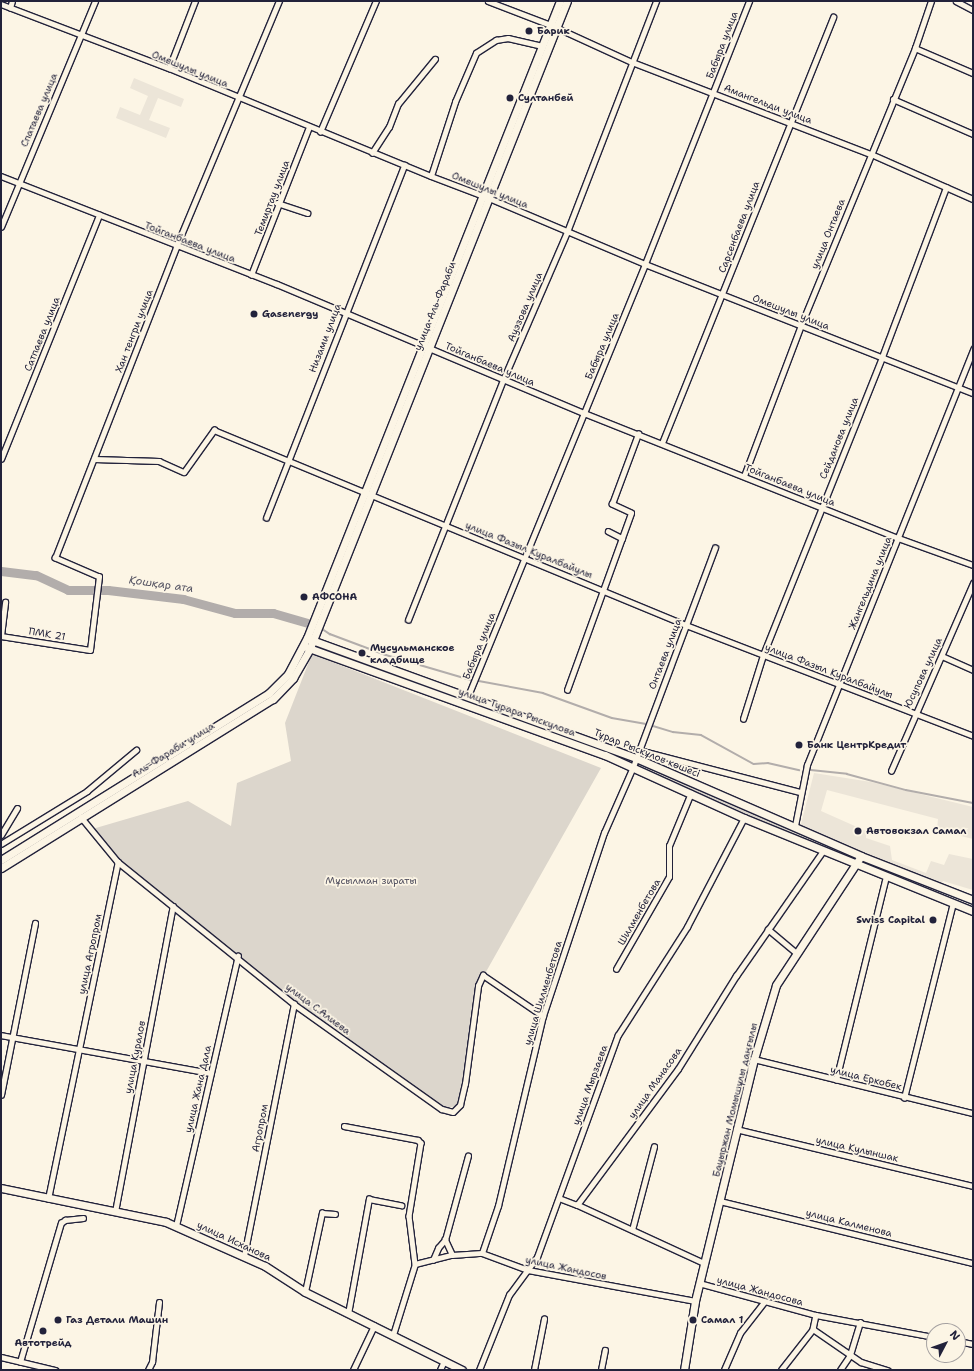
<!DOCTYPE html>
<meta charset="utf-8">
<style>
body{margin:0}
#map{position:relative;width:974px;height:1371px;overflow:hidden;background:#fcf5e5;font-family:"Shantell Sans",sans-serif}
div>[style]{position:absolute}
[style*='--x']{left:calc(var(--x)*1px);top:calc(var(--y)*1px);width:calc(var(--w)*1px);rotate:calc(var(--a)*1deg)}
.built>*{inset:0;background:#ece5d8}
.green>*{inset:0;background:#dcd6cc}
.stream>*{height:1.5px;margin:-0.75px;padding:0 0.75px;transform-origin:0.75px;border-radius:0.75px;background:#b2adab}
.river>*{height:9px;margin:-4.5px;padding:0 4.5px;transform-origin:4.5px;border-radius:4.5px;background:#b2adab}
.roads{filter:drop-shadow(1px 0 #22223b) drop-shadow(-1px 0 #22223b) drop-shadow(0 1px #22223b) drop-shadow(0 -1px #22223b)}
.street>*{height:4.5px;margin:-2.25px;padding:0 2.25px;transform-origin:2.25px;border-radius:2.25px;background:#fcf5e5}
.secondary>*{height:7px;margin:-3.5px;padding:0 3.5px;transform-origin:3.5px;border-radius:3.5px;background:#fcf5e5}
.primary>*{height:7px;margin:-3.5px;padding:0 3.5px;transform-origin:3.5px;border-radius:3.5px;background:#fcf5e5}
.dots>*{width:11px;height:11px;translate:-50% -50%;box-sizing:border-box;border:2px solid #fcf5e5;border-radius:50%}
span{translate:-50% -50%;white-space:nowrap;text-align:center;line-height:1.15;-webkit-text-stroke:3.5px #fcf5e5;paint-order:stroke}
.poi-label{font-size:10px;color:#22223b;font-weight:700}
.left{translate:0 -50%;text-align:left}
.right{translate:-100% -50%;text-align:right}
.street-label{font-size:10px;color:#22223b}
.park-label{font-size:10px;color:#504f5f}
.water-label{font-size:11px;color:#545362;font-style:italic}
.frame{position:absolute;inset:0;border:2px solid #22223b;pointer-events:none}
.north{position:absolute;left:926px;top:1323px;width:40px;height:40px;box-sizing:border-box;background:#fcf5e5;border:1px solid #a5a1a1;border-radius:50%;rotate:49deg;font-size:11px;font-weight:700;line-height:16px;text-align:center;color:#22223b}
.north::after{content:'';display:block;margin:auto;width:14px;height:18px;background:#22223b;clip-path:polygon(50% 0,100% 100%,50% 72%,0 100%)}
</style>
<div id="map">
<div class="built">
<div style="clip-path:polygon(134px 78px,184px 99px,181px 107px,158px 98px,149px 120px,170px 128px,166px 138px,116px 118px,120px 107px,140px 115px,148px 96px,130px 88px)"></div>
<div style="clip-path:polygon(814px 773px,871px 782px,973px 807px,973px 839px,937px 830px,938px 819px,827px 790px,821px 811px,866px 831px,866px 838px,890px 846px,892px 860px,926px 873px,931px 861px,944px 865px,949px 854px,973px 859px,973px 890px,943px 881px,941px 886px,800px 828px)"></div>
</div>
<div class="green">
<div style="clip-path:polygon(312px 654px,601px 768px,478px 986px,460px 1105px,442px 1109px,294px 1004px,118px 862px,89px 830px,188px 801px,231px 826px,237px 783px,291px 761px,285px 723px)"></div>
<div style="clip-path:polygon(639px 764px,741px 808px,855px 856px,853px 860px,638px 767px)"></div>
</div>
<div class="stream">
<div style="--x:321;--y:628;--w:11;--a:34"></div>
<div style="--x:330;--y:634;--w:60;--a:20.6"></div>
<div style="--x:386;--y:655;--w:89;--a:16.4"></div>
<div style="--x:479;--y:681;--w:65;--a:10.6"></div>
<div style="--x:543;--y:693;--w:73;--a:19.9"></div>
<div style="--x:612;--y:718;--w:36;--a:10"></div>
<div style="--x:650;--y:725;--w:24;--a:17"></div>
<div style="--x:673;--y:732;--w:28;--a:6"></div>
<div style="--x:701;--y:735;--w:60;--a:28.7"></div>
<div style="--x:754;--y:764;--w:14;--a:-4"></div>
<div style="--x:768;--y:763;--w:32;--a:13"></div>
<div style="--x:811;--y:770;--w:36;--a:6"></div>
<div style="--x:847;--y:774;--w:61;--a:15.2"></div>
<div style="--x:906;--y:790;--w:68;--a:11"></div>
</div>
<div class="river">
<div style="--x:1;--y:571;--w:35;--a:7"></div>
<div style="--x:36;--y:575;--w:35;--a:25"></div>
<div style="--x:68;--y:590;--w:40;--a:0"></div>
<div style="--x:108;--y:590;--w:76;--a:6.8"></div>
<div style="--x:183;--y:599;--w:54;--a:15.1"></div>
<div style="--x:235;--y:613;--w:38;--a:0"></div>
<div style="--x:273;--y:613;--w:47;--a:16.1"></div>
</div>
<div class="roads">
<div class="street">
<div style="--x:488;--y:1;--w:67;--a:20.9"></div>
<div style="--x:551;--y:25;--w:89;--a:24.6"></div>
<div style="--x:632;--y:62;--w:256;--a:21.1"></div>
<div style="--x:871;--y:154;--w:111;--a:23.8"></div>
<div style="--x:956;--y:1;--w:19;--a:28"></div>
<div style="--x:1;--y:4;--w:180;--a:20.9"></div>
<div style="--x:169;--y:68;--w:283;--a:22.4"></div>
<div style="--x:431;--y:176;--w:62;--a:20.8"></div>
<div style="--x:489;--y:198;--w:169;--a:22.9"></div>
<div style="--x:645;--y:264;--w:352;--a:21.5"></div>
<div style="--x:10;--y:8;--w:7;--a:-74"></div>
<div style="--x:915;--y:48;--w:63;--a:23.3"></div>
<div style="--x:169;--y:68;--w:72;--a:-68.8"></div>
<div style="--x:893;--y:99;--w:87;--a:23.6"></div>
<div style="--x:320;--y:132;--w:142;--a:-66.9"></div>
<div style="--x:372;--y:153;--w:31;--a:-57"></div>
<div style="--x:389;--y:127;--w:25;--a:-69"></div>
<div style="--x:398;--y:104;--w:58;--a:-50.6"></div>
<div style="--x:1;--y:176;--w:296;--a:21.4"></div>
<div style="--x:277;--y:284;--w:333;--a:22.8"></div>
<div style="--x:584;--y:413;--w:338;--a:21.7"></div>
<div style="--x:898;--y:538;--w:80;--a:19.8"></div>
<div style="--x:431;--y:176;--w:78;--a:-72"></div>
<div style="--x:455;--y:102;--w:53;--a:-66.8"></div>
<div style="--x:476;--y:53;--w:24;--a:-33"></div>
<div style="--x:496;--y:40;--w:12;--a:-9"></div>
<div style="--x:508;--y:38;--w:35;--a:13"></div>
<div style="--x:277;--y:203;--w:32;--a:18"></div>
<div style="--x:1;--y:227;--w:245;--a:-67.4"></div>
<div style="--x:251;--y:275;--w:159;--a:-68.6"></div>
<div style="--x:662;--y:443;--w:459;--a:-68.1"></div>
<div style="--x:1;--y:459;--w:263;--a:-68.1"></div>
<div style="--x:94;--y:459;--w:65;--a:1.8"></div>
<div style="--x:159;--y:461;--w:27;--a:24"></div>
<div style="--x:184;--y:472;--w:52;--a:-54.5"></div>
<div style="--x:214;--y:430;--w:511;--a:22.45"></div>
<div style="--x:686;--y:625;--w:308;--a:21.1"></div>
<div style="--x:744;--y:476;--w:161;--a:-69.3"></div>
<div style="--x:801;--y:325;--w:300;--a:-67.6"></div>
<div style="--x:915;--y:48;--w:50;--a:-71.2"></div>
<div style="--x:266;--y:518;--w:379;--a:-68.6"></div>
<div style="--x:608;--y:531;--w:16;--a:27"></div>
<div style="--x:408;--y:620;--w:258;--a:-68.4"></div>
<div style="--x:503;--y:380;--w:161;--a:-66.6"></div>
<div style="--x:567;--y:232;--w:248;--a:-68.9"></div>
<div style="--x:1;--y:636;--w:90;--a:8.9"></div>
<div style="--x:90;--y:650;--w:74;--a:-83"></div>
<div style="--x:99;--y:577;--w:48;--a:-156.6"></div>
<div style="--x:55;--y:558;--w:334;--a:-68.7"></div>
<div style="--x:176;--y:247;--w:267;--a:-67.3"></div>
<div style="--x:1;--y:636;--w:34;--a:-83"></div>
<div style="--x:942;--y:656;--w:34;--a:24"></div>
<div style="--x:567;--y:690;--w:188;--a:-70.1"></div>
<div style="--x:631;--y:513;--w:21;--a:-155"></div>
<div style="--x:612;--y:504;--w:75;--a:-69.6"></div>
<div style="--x:468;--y:696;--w:467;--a:-67.7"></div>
<div style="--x:645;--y:264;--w:283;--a:-68.4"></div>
<div style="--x:743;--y:719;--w:67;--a:-72.6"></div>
<div style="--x:763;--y:655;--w:321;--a:-68.2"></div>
<div style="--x:882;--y:357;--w:181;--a:-69.3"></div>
<div style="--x:639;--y:750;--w:166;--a:14.6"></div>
<div style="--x:891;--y:771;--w:205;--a:-66.4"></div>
<div style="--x:81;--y:817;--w:58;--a:50.6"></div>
<div style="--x:118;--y:862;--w:226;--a:38.9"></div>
<div style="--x:294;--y:1004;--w:181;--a:35.4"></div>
<div style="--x:442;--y:1109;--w:11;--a:15"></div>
<div style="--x:453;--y:1112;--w:10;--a:-45"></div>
<div style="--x:460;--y:1105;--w:22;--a:-77"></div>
<div style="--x:465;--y:1084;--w:99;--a:-82.4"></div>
<div style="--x:478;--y:986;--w:12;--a:-66"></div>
<div style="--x:483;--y:975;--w:73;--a:34.3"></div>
<div style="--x:795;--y:826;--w:62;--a:-78.9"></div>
<div style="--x:807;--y:765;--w:448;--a:-68.2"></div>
<div style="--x:1;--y:835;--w:31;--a:-59"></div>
<div style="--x:1;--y:844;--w:101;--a:-31.6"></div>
<div style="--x:87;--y:791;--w:64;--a:-39.9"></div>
<div style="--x:768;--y:929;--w:38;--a:40"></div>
<div style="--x:616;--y:969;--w:106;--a:-60.1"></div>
<div style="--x:669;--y:877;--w:31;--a:-90"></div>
<div style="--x:669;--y:846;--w:57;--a:-67.5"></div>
<div style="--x:1;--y:1035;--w:213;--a:10.3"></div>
<div style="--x:754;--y:1059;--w:226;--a:13.9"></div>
<div style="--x:836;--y:1080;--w:210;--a:-76.2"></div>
<div style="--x:1;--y:1095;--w:175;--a:-78.8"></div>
<div style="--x:904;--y:1098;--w:201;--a:-75.9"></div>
<div style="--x:344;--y:1126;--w:75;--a:10.7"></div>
<div style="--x:418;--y:1140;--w:4;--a:45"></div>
<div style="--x:421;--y:1143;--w:74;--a:99.3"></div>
<div style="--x:409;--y:1216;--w:48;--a:82.9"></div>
<div style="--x:736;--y:1129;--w:244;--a:13.5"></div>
<div style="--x:559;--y:1198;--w:19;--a:21"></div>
<div style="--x:48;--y:1199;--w:344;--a:-78.3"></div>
<div style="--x:720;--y:1201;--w:260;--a:13.8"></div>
<div style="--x:115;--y:1212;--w:311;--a:-79.3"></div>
<div style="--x:176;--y:1226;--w:277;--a:-77.1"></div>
<div style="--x:632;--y:1230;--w:86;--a:-75.2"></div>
<div style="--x:482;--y:1253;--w:50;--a:-71.2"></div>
<div style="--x:498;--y:1206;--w:195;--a:-76.7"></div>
<div style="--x:543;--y:1016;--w:193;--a:-71.6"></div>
<div style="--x:604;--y:833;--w:72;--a:-66.3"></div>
<div style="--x:633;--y:767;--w:234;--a:-69.5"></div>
<div style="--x:452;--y:1255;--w:17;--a:-115"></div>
<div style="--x:445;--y:1240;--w:87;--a:-74.7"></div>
<div style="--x:244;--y:1256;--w:257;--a:-78.8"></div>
<div style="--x:433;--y:1260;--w:13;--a:-67"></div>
<div style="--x:438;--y:1248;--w:11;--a:-49"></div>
<div style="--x:705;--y:1264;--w:141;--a:-155.3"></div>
<div style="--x:577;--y:1205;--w:169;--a:-53.4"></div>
<div style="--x:678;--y:1069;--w:110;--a:-58.1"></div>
<div style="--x:736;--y:976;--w:152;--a:-55.2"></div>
<div style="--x:699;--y:1283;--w:121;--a:15.3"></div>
<div style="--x:816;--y:1315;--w:120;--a:10.6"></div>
<div style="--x:305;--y:1292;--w:81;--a:-77.9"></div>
<div style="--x:322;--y:1213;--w:13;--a:4"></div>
<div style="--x:348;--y:1314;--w:117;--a:-79.7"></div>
<div style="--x:369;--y:1199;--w:33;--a:11"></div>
<div style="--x:816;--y:1315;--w:14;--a:102"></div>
<div style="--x:813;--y:1329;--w:58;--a:34.5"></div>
<div style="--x:861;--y:1362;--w:28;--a:17"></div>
<div style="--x:393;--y:1335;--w:74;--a:-72.8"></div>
<div style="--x:415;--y:1264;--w:38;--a:-14"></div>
<div style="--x:452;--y:1255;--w:30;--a:-4"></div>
<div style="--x:482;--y:1253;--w:49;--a:20.3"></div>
<div style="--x:528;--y:1270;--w:170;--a:10.5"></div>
<div style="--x:958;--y:1341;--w:15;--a:11"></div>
<div style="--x:1;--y:1357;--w:56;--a:13.5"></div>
<div style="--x:20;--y:1362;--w:145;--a:-73.6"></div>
<div style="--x:61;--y:1223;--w:5;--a:-37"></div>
<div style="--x:65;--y:1220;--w:18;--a:-6"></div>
<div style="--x:148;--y:1370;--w:9;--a:-63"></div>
<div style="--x:152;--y:1362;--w:60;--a:-83.3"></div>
<div style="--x:353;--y:1370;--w:49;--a:-64.5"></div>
<div style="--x:440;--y:1370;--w:10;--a:-66"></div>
<div style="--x:479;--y:1370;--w:81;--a:-68.2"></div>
<div style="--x:509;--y:1295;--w:47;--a:-53.6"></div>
<div style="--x:537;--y:1257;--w:236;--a:-70"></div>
<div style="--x:618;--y:1035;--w:128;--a:-57.4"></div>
<div style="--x:687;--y:927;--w:123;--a:-62.4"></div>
<div style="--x:534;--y:1370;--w:52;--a:-78.9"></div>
<div style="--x:601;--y:1370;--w:20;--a:-79"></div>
<div style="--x:724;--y:1370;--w:40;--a:-66.6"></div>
<div style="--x:740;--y:1333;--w:39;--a:-52"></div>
<div style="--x:781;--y:1370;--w:52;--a:-52"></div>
<div style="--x:840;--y:1370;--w:18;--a:-56"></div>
<div style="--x:850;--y:1355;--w:34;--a:-73"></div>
</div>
<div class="secondary">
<div style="--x:1;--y:1188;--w:168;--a:11.6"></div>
<div style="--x:166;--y:1222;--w:108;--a:24"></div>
<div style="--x:265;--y:1266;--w:48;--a:33"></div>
<div style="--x:305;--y:1292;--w:175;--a:26.4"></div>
<div style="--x:684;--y:1370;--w:70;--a:-80.9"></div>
<div style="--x:695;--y:1301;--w:249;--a:-76.3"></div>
<div style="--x:754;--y:1059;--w:77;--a:-73.4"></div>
<div style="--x:776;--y:985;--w:154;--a:-56.6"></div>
</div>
<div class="primary">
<div style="--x:309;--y:639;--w:348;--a:20"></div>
<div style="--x:636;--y:758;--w:245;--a:23.5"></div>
<div style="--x:861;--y:856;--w:120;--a:21.4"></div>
<div style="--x:306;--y:647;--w:318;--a:19.9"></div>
<div style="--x:605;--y:755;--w:153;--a:24.4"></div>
<div style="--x:744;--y:818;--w:247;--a:22.1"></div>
<div style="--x:1;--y:860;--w:316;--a:-31.9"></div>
<div style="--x:269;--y:693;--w:27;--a:-45"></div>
<div style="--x:288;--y:674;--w:41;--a:-62.2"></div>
<div style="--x:307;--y:638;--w:685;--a:-68.34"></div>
<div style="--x:1;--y:868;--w:320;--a:-31.9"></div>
<div style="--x:273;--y:699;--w:29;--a:-46"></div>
<div style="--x:293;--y:678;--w:34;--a:-60"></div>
<div style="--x:310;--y:648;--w:696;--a:-68.34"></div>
</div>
</div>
<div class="dots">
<div style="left:529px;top:31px;background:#22223b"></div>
<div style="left:510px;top:98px;background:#22223b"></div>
<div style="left:254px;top:314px;background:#22223b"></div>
<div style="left:304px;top:597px;background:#22223b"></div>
<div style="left:362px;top:653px;background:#22223b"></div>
<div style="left:799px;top:745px;background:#22223b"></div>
<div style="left:858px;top:831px;background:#22223b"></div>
<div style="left:933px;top:920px;background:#22223b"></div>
<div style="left:58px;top:1320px;background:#22223b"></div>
<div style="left:693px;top:1320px;background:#22223b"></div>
<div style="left:43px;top:1331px;background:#22223b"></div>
</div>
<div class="poi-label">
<span class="left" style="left:537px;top:31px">Барик</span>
<span class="left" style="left:518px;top:98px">Султанбей</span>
<span class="left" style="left:262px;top:314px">Gasenergy</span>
<span class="left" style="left:312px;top:597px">АФСОНА</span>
<span class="left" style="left:370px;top:653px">Мусульманское<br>кладбище</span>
<span class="left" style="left:807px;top:745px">Банк ЦентрКредит</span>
<span class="left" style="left:866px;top:831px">Автовокзал Самал</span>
<span class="right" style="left:925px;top:920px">Swiss Capital</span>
<span class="left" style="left:66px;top:1320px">Газ Детали Машин</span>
<span class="left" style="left:701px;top:1320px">Самал 1</span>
<span style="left:43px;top:1343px">Автотрейд</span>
</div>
<div class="street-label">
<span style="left:722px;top:45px;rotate:-69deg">Бабыра улица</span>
<span style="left:190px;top:69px;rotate:22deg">Омешулы улица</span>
<span style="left:768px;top:104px;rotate:21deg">Амангельди улица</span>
<span style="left:39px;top:110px;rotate:-67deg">Спатаева улица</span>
<span style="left:490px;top:190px;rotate:22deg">Омешулы улица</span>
<span style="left:272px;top:198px;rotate:-69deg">Темиртау улица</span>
<span style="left:739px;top:227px;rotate:-69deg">Сарсенбаева улица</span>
<span style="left:828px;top:234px;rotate:-68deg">улица Онтаева</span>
<span style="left:190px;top:242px;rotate:21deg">Тойганбаева улица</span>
<span style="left:435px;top:306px;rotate:-68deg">улица Аль-Фараби</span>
<span style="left:525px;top:307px;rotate:-67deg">Ауэзова улица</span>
<span style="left:791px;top:312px;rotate:21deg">Омешулы улица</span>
<span style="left:134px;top:331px;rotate:-69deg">Хан тенгри улица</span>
<span style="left:42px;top:334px;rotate:-68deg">Сатпаева улица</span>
<span style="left:325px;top:338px;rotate:-69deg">Низами улица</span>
<span style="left:602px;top:346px;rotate:-67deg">Бабыра улица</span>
<span style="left:490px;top:364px;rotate:23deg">Тойганбаева улица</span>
<span style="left:839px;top:438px;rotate:-68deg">Сейданова улица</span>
<span style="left:790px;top:485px;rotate:22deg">Тойганбаева улица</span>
<span style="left:529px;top:550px;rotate:22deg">улица Фазыл Куралбайулы</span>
<span style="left:870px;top:583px;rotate:-68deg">Жангельдина улица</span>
<span style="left:47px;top:634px;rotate:9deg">ПМК 21</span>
<span style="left:479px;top:646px;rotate:-68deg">Бабыра улица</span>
<span style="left:665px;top:654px;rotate:-69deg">Онтаева улица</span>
<span style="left:829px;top:671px;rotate:21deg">улица Фазыл Куралбайулы</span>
<span style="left:923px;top:673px;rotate:-65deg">Юсупова улица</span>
<span style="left:517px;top:712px;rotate:20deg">улица Турара Рыскулова</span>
<span style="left:173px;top:750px;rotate:-32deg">Аль-Фараби улица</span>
<span style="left:647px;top:753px;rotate:22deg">Тұрар Рыскұлов көшесі</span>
<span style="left:639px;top:912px;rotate:-60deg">Шилменбетова</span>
<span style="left:90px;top:954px;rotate:-78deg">улица Агропром</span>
<span style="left:543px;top:993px;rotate:-73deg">улица Шилменбетова</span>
<span style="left:318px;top:1009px;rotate:37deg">улица С.Алиева</span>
<span style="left:135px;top:1057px;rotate:-79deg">улица Куралов</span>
<span style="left:866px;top:1078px;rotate:14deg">улица Еркобек</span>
<span style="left:655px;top:1083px;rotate:-55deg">улица Манасова</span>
<span style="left:590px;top:1085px;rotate:-70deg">улица Мырзаева</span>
<span style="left:198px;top:1089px;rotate:-77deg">улица Жана Дала</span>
<span style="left:735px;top:1100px;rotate:-76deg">Бауыржан Момышұлы даңғылы</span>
<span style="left:260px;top:1128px;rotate:-79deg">Агропром</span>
<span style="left:857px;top:1149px;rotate:13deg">улица Кулыншак</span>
<span style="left:849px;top:1223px;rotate:14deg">улица Калменова</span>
<span style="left:234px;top:1241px;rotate:25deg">улица Исханова</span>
<span style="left:566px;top:1268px;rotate:12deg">улица Жандосов</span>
<span style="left:760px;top:1291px;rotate:15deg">улица Жандосова</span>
</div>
<div class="park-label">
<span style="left:371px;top:881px">Мұсылман зираты</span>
</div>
<div class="water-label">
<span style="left:161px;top:585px;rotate:8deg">Қошқар ата</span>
</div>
<div class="frame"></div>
<div class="north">N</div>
</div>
